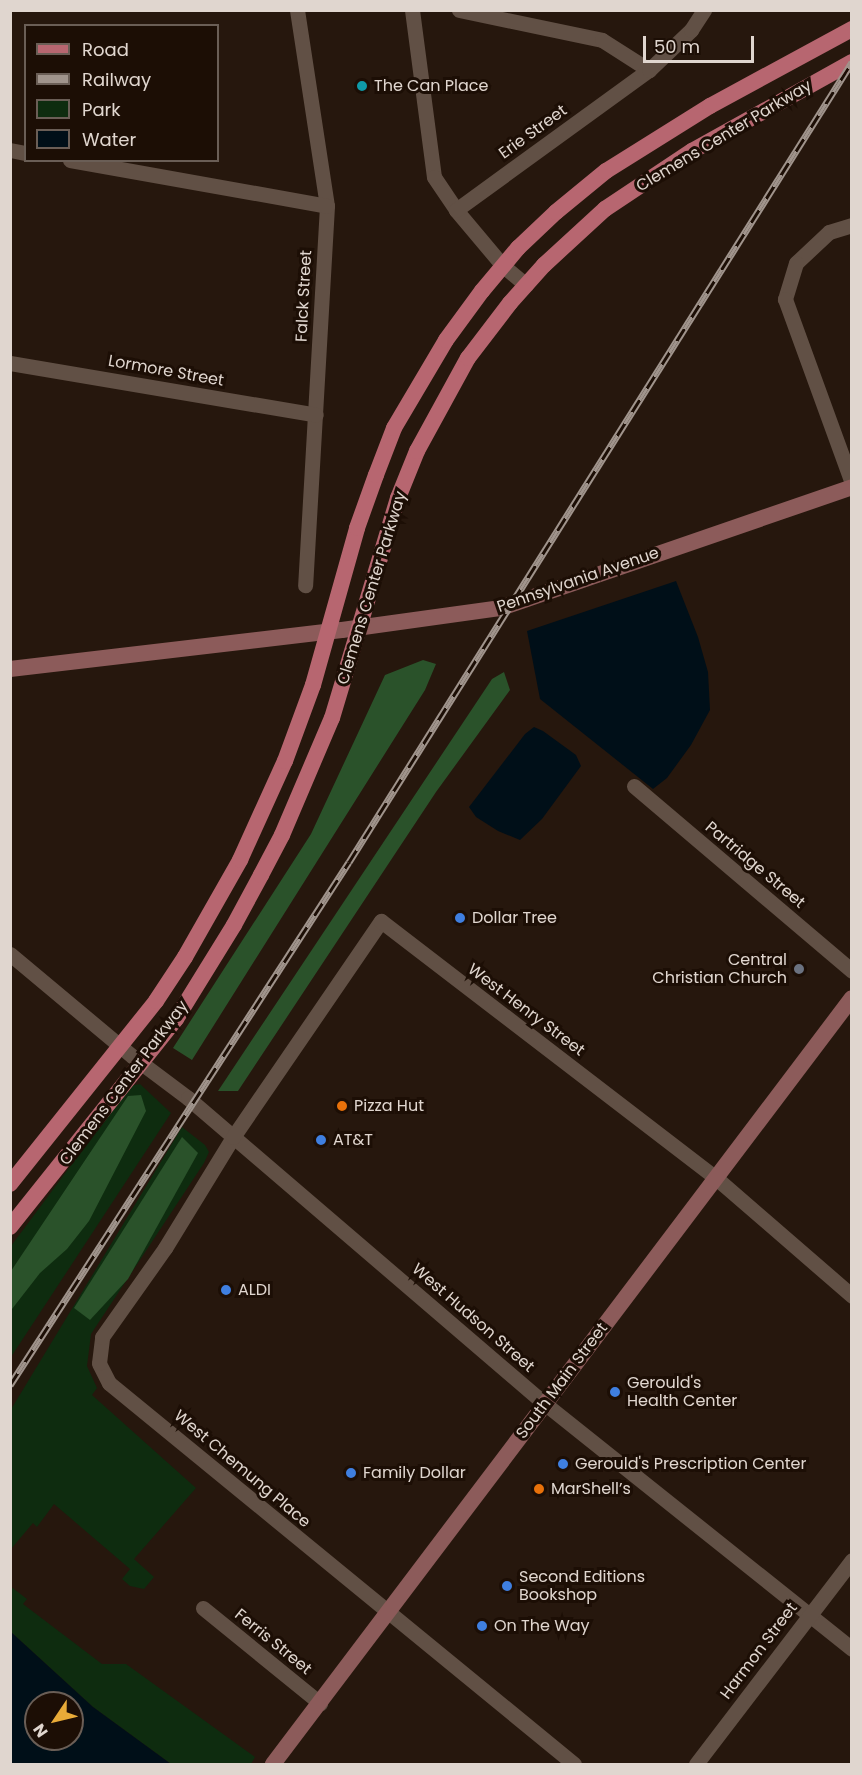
<!DOCTYPE html>
<meta charset="utf-8">
<style>
body{margin:0}
#map{position:relative;width:862px;height:1775px;overflow:hidden;background:#26170d;font-family:Poppins,sans-serif}
div>[style]{position:absolute}
[style*='--x']{left:calc(var(--x)*1px);top:calc(var(--y)*1px);width:calc(var(--w)*1px);rotate:calc(var(--a)*1deg)}
.green>*{inset:0;background:#0e2c0f}
.forest>*{inset:0;background:#2a522a}
.water>*{inset:0;background:#000f18}
.minor>*{height:15px;margin:-7.5px;padding:0 7.5px;transform-origin:7.5px;border-radius:7.5px;background:#615045}
.secondary>*{height:16px;margin:-8px;padding:0 8px;transform-origin:8px;border-radius:8px;background:#8c5b5a}
.primary>*{height:16px;margin:-8px;padding:0 8px;transform-origin:8px;border-radius:8px;background:#b76670}
.rail>*{height:7px;margin-top:-3.5px;transform-origin:0;background:repeating-linear-gradient(90deg,#1c0e05 0 14px,#a0948c 0 28px);box-sizing:border-box;border-block:2px solid #a0948c}
.dots>*{width:16px;height:16px;translate:-50% -50%;box-sizing:border-box;border:3px solid #1c0e05;border-radius:50%}
span{translate:-50% -50%;white-space:nowrap;text-align:center;line-height:1.15;-webkit-text-stroke:6px #1c0e05;paint-order:stroke}
.poi-label{font-size:16px;color:#e0d6cf}
.left{translate:0 -50%;text-align:left}
.right{translate:-100% -50%;text-align:right}
.street-label{font-size:16px;color:#e0d6cf}
.frame{position:absolute;inset:0;border:12px solid #e0d6cf;pointer-events:none}
.legend{position:absolute;left:24px;top:24px;width:195px;height:138px;box-sizing:border-box;background:#1c0e05;border:2px solid #6a5e56;margin:0;padding:8px 10px;list-style:none;font-size:18px;color:#e0d6cf}
.legend li{display:flex;align-items:center;gap:12px;height:30px}
.legend b{width:30px;border:2px solid #6a5e56}
.north{position:absolute;left:24px;top:1691px;width:60px;height:60px;box-sizing:border-box;background:#1c0e05;border:2px solid #6a5e56;border-radius:50%;rotate:235deg;font-size:16px;font-weight:700;line-height:24px;text-align:center;color:#e0d6cf}
.north::after{content:'';display:block;margin:auto;width:21px;height:27px;background:#e9ab38;clip-path:polygon(50% 0,100% 100%,50% 72%,0 100%)}
.scale{position:absolute;left:643px;top:36px;width:111px;height:27px;box-sizing:border-box;border:3px solid #e0d6cf;border-top:0;padding-left:8px;font-size:18px;line-height:21px;white-space:nowrap;color:#e0d6cf;-webkit-text-stroke:4px #1c0e05;paint-order:stroke}
</style>
<div id="map">
<div class="green">
<div style="clip-path:polygon(140px 1084px,171px 1113px,11px 1357px,11px 1246px,130px 1086px)"></div>
<div style="clip-path:polygon(182px 1127px,205px 1145px,209px 1152px,204px 1163px,91px 1334px,87px 1366px,97px 1388px,92px 1395px,196px 1488px,134px 1559px,154px 1577px,144px 1589px,130px 1586px,122px 1579px,130px 1569px,54px 1504px,37px 1527px,33px 1523px,11px 1549px,10px 1411px)"></div>
<div style="clip-path:polygon(10px 1586px,27px 1599px,23px 1604px,102px 1664px,126px 1664px,255px 1757px,251px 1764px,171px 1764px,93px 1707px,11px 1632px)"></div>
</div>
<div class="forest">
<div style="clip-path:polygon(423px 660px,436px 664px,425px 690px,192px 1060px,173px 1048px,311px 834px,385px 675px)"></div>
<div style="clip-path:polygon(504px 672px,510px 690px,436px 792px,238px 1091px,218px 1091px,492px 679px)"></div>
<div style="clip-path:polygon(141px 1095px,146px 1111px,89px 1221px,67px 1249px,40px 1273px,12px 1309px,11px 1316px,11px 1271px,128px 1096px)"></div>
<div style="clip-path:polygon(182px 1137px,198px 1153px,128px 1279px,90px 1320px,74px 1308px)"></div>
</div>
<div class="water">
<div style="clip-path:polygon(676px 581px,698px 637px,708px 672px,710px 710px,691px 745px,667px 778px,653px 789px,540px 699px,527px 631px)"></div>
<div style="clip-path:polygon(534px 727px,543px 731px,576px 755px,581px 766px,542px 819px,520px 840px,498px 831px,476px 817px,469px 807px,525px 734px)"></div>
<div style="clip-path:polygon(evenodd,11px 1632px,93px 1707px,171px 1764px,11px 1764px,11px 1632px,36px 1703px,72px 1703px,72px 1739px,36px 1739px,36px 1703px)"></div>
</div>
<div class="minor">
<div style="--x:297;--y:10;--w:198;--a:81.3"></div>
<div style="--x:327;--y:206;--w:380;--a:93.3"></div>
<div style="--x:412;--y:10;--w:168;--a:82.5"></div>
<div style="--x:434;--y:177;--w:40;--a:56"></div>
<div style="--x:459;--y:10;--w:146;--a:11.8"></div>
<div style="--x:602;--y:40;--w:56;--a:32.6"></div>
<div style="--x:10;--y:150;--w:16;--a:11"></div>
<div style="--x:70;--y:160;--w:261;--a:10.1"></div>
<div style="--x:852;--y:225;--w:24;--a:163"></div>
<div style="--x:829;--y:232;--w:45;--a:136.8"></div>
<div style="--x:796;--y:263;--w:38;--a:107"></div>
<div style="--x:785;--y:299;--w:196;--a:70"></div>
<div style="--x:526;--y:285;--w:30;--a:-140"></div>
<div style="--x:503;--y:266;--w:73;--a:-130"></div>
<div style="--x:456;--y:210;--w:238;--a:-36"></div>
<div style="--x:649;--y:70;--w:58;--a:-43.6"></div>
<div style="--x:691;--y:30;--w:24;--a:-57"></div>
<div style="--x:10;--y:363;--w:310;--a:9.6"></div>
<div style="--x:634;--y:786;--w:286;--a:40.3"></div>
<div style="--x:10;--y:954;--w:159;--a:39.9"></div>
<div style="--x:132;--y:1056;--w:70;--a:36.9"></div>
<div style="--x:188;--y:1098;--w:469;--a:40.6"></div>
<div style="--x:544;--y:1403;--w:394;--a:38.6"></div>
<div style="--x:203;--y:1608;--w:151;--a:39.1"></div>
<div style="--x:574;--y:1764;--w:601;--a:-140.67"></div>
<div style="--x:109;--y:1383;--w:22;--a:-117"></div>
<div style="--x:99;--y:1363;--w:26;--a:-83"></div>
<div style="--x:102;--y:1337;--w:109;--a:-54.7"></div>
<div style="--x:165;--y:1248;--w:130;--a:-58.5"></div>
<div style="--x:233;--y:1137;--w:262;--a:-55.6"></div>
<div style="--x:381;--y:921;--w:422;--a:37.5"></div>
<div style="--x:716;--y:1178;--w:180;--a:40.9"></div>
<div style="--x:696;--y:1764;--w:257;--a:-52.6"></div>
</div>
<div class="secondary">
<div style="--x:10;--y:669;--w:334;--a:-6.7"></div>
<div style="--x:342;--y:630;--w:161;--a:-7.9"></div>
<div style="--x:501;--y:608;--w:371;--a:-19"></div>
<div style="--x:273;--y:1764;--w:960;--a:-52.92"></div>
</div>
<div class="primary">
<div style="--x:10;--y:1184;--w:234;--a:-51.4"></div>
<div style="--x:156;--y:1001;--w:53;--a:-56.6"></div>
<div style="--x:185;--y:957;--w:112;--a:-60.4"></div>
<div style="--x:240;--y:860;--w:109;--a:-65.6"></div>
<div style="--x:285;--y:761;--w:81;--a:-69.8"></div>
<div style="--x:313;--y:685;--w:163;--a:-74.3"></div>
<div style="--x:357;--y:528;--w:56;--a:-70.3"></div>
<div style="--x:376;--y:475;--w:50;--a:-69"></div>
<div style="--x:394;--y:428;--w:102;--a:-59.4"></div>
<div style="--x:446;--y:340;--w:61;--a:-53.7"></div>
<div style="--x:482;--y:291;--w:56;--a:-50.1"></div>
<div style="--x:518;--y:248;--w:52;--a:-43.5"></div>
<div style="--x:556;--y:212;--w:65;--a:-39.4"></div>
<div style="--x:606;--y:171;--w:123;--a:-32"></div>
<div style="--x:710;--y:106;--w:162;--a:-28.5"></div>
<div style="--x:10;--y:1227;--w:266;--a:-51.4"></div>
<div style="--x:176;--y:1019;--w:110;--a:-58.3"></div>
<div style="--x:234;--y:925;--w:57;--a:-61.6"></div>
<div style="--x:261;--y:875;--w:45;--a:-62.3"></div>
<div style="--x:282;--y:835;--w:127;--a:-66.9"></div>
<div style="--x:332;--y:718;--w:230;--a:-73.3"></div>
<div style="--x:398;--y:498;--w:51;--a:-68"></div>
<div style="--x:417;--y:451;--w:106;--a:-61.3"></div>
<div style="--x:468;--y:358;--w:69;--a:-52.6"></div>
<div style="--x:510;--y:303;--w:51;--a:-48.2"></div>
<div style="--x:544;--y:265;--w:83;--a:-42.6"></div>
<div style="--x:605;--y:209;--w:105;--a:-33.7"></div>
<div style="--x:692;--y:151;--w:183;--a:-29.1"></div>
</div>
<div class="rail">
<div style="--x:10;--y:1385;--w:623;--a:-57.05"></div>
<div style="--x:349;--y:862;--w:945;--a:-57.84"></div>
</div>
<div class="dots">
<div style="left:362px;top:86px;background:#0f9aa8"></div>
<div style="left:460px;top:918px;background:#3f7fe0"></div>
<div style="left:799px;top:969px;background:#6b7280"></div>
<div style="left:342px;top:1106px;background:#e8710a"></div>
<div style="left:321px;top:1140px;background:#3f7fe0"></div>
<div style="left:226px;top:1290px;background:#3f7fe0"></div>
<div style="left:615px;top:1392px;background:#3f7fe0"></div>
<div style="left:563px;top:1464px;background:#3f7fe0"></div>
<div style="left:351px;top:1473px;background:#3f7fe0"></div>
<div style="left:539px;top:1489px;background:#e8710a"></div>
<div style="left:507px;top:1586px;background:#3f7fe0"></div>
<div style="left:482px;top:1626px;background:#3f7fe0"></div>
</div>
<div class="poi-label">
<span class="left" style="left:374px;top:86px">The Can Place</span>
<span class="left" style="left:472px;top:918px">Dollar Tree</span>
<span class="right" style="left:787px;top:969px">Central<br>Christian Church</span>
<span class="left" style="left:354px;top:1106px">Pizza Hut</span>
<span class="left" style="left:333px;top:1140px">AT&amp;T</span>
<span class="left" style="left:238px;top:1290px">ALDI</span>
<span class="left" style="left:627px;top:1392px">Gerould's<br>Health Center</span>
<span class="left" style="left:575px;top:1464px">Gerould's Prescription Center</span>
<span class="left" style="left:363px;top:1473px">Family Dollar</span>
<span class="left" style="left:551px;top:1489px">MarShell’s</span>
<span class="left" style="left:519px;top:1586px">Second Editions<br>Bookshop</span>
<span class="left" style="left:494px;top:1626px">On The Way</span>
</div>
<div class="street-label">
<span style="left:533px;top:132px;rotate:-36deg">Erie Street</span>
<span style="left:724px;top:136px;rotate:-31deg">Clemens Center Parkway</span>
<span style="left:304px;top:296px;rotate:-87deg">Falck Street</span>
<span style="left:166px;top:371px;rotate:10deg">Lormore Street</span>
<span style="left:578px;top:580px;rotate:-19deg">Pennsylvania Avenue</span>
<span style="left:372px;top:588px;rotate:-73deg">Clemens Center Parkway</span>
<span style="left:755px;top:865px;rotate:40deg">Partridge Street</span>
<span style="left:526px;top:1010px;rotate:37deg">West Henry Street</span>
<span style="left:124px;top:1083px;rotate:-53deg">Clemens Center Parkway</span>
<span style="left:473px;top:1318px;rotate:41deg">West Hudson Street</span>
<span style="left:562px;top:1381px;rotate:-53deg">South Main Street</span>
<span style="left:242px;top:1469px;rotate:40deg">West Chemung Place</span>
<span style="left:273px;top:1642px;rotate:39deg">Ferris Street</span>
<span style="left:759px;top:1651px;rotate:-53deg">Harmon Street</span>
</div>
<div class="frame"></div>
<ul class="legend">
<li><b style="height:8px;background:#b76670"></b>Road</li>
<li><b style="height:8px;background:#a0948c"></b>Railway</li>
<li><b style="height:16px;background:#0e2c0f"></b>Park</li>
<li><b style="height:16px;background:#000f18"></b>Water</li>
</ul>
<div class="north">N</div>
<div class="scale">50 m</div>
</div>
